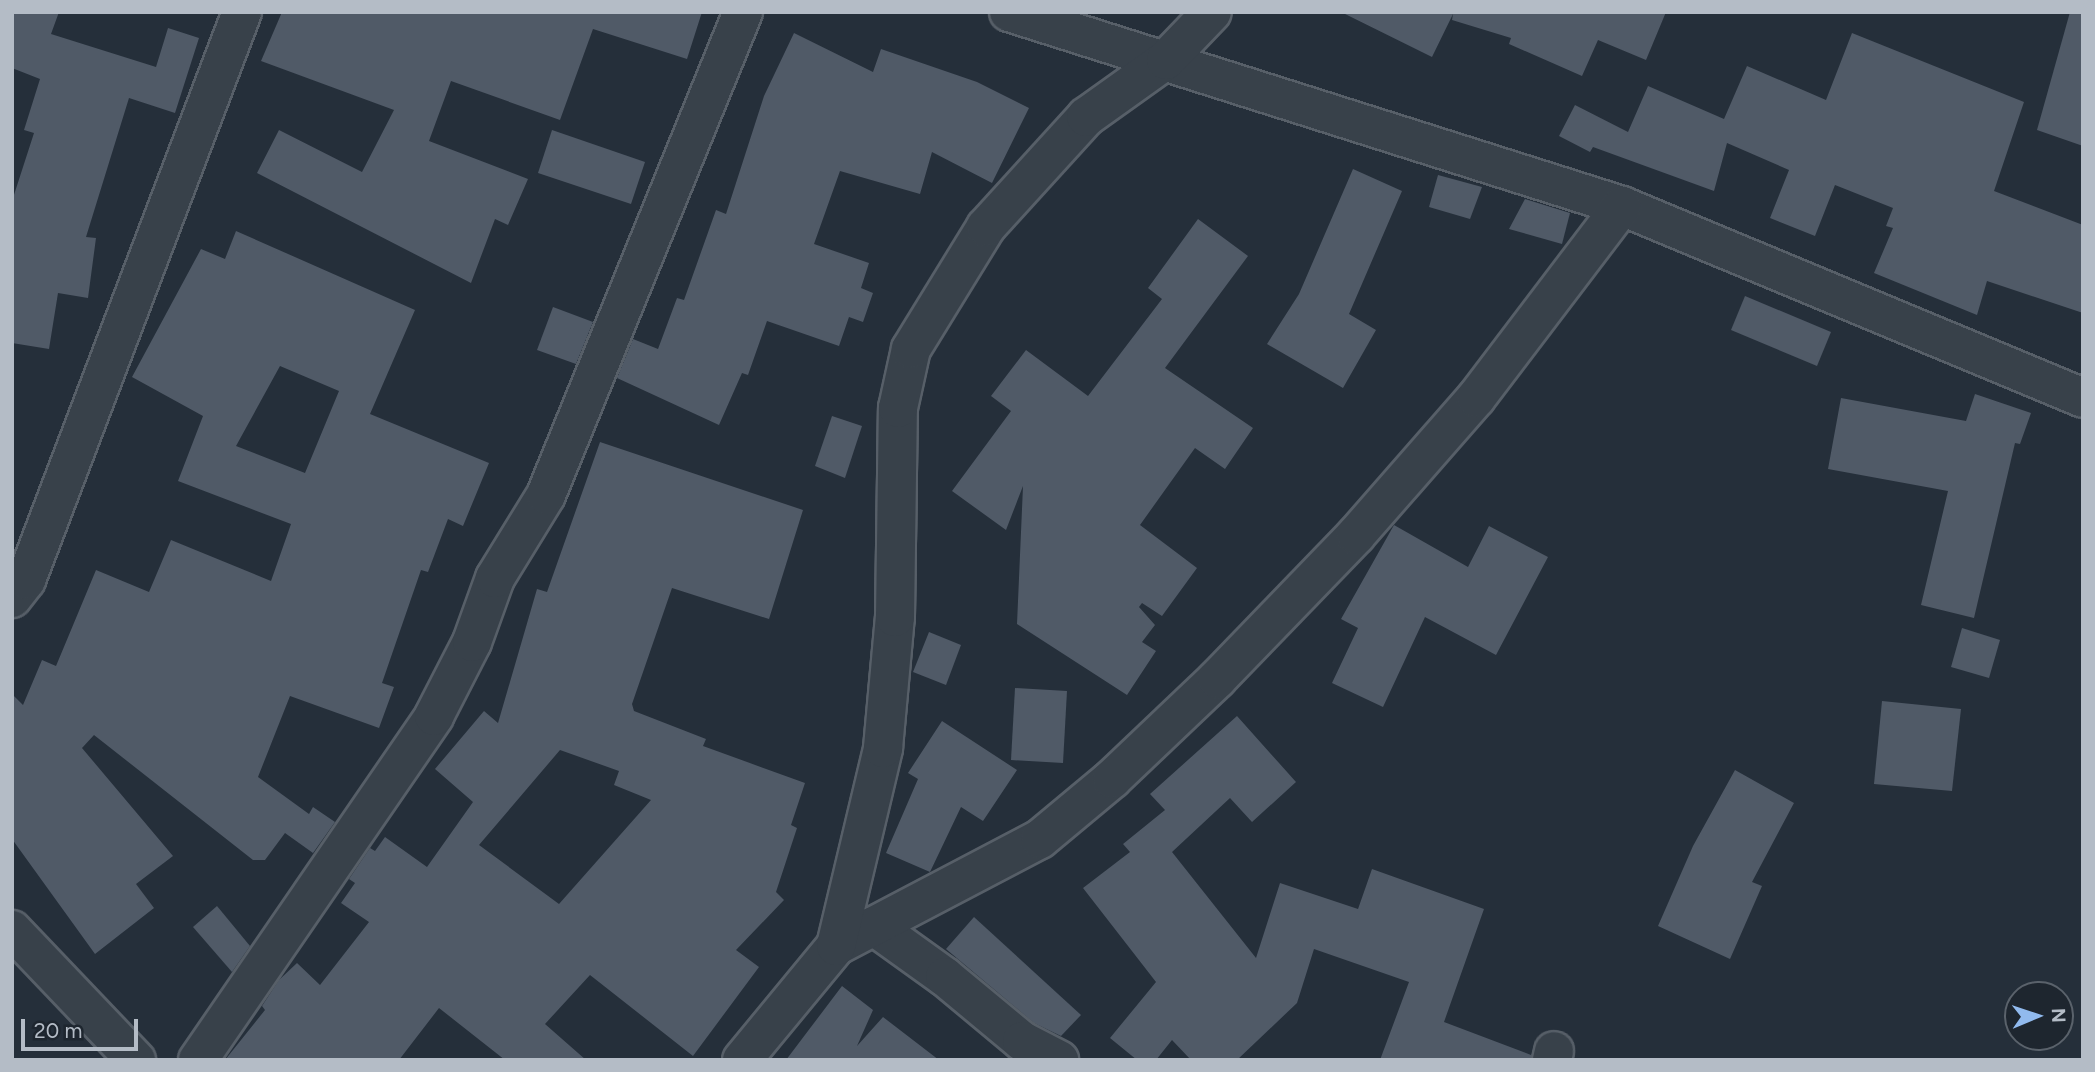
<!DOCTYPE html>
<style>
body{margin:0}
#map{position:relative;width:2095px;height:1072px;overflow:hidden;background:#252f3a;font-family:Figtree,sans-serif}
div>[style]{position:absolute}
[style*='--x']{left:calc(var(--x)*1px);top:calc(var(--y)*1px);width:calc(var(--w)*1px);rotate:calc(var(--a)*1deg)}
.building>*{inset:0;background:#505a67}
.roads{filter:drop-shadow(2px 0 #575f68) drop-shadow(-2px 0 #575f68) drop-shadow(0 2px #575f68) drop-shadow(0 -2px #575f68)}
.minor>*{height:38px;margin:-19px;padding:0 19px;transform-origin:19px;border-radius:19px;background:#38414a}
span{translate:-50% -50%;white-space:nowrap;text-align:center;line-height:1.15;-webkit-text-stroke:5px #1e262f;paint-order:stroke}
.frame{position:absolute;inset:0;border:14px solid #b4bcc6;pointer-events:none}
.north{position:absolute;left:2004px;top:981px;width:70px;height:70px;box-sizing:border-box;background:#1e262f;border:2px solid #5a626b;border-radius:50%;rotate:88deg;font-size:19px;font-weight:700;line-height:28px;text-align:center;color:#b4bcc6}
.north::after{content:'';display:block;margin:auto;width:24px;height:32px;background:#91baee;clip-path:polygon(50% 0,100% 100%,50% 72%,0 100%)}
.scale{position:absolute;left:21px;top:1019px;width:117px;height:32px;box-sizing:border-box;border:4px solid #b4bcc6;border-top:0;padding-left:9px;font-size:21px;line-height:24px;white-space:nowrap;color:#b4bcc6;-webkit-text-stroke:5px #1e262f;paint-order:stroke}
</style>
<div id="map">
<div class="building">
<div style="clip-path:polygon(12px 12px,59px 12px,51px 34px,156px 67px,168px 28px,199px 38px,175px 113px,129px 98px,86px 237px,96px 238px,88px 298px,58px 293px,49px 349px,12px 343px,12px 201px,34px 133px,24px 130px,40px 79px,12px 68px)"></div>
<div style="clip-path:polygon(282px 12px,702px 12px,687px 59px,593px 29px,560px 120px,451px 81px,429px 141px,528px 179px,508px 225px,495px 219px,471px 283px,257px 173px,279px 130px,362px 172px,394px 110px,261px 61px)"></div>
<div style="clip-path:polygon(1341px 12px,1666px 12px,1646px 60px,1598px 40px,1582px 76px,1509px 44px,1511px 38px,1452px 20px,1453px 14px,1432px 57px)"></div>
<div style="clip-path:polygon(2070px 12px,2083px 12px,2083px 146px,2037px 130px)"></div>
<div style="clip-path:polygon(794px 33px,873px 72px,881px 49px,977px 82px,1029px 108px,992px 183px,932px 152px,920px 194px,840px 171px,814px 244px,869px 263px,861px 288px,873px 293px,863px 322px,849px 317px,839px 346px,767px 321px,748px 375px,742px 373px,719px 425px,617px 378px,633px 339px,658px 349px,677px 298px,684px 300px,716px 210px,726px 214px,764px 96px)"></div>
<div style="clip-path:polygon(1852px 33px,2024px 102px,1994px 191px,2083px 225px,2083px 313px,1987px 281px,1977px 315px,1874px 273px,1893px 228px,1886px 226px,1893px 208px,1835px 185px,1815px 236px,1770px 218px,1789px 170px,1727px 143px,1714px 191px,1593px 147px,1590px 152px,1559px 136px,1575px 105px,1628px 132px,1648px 86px,1724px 119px,1747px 66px,1826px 100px)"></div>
<div style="clip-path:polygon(552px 130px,645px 162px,631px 204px,538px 173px)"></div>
<div style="clip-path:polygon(1353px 169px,1402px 191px,1349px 314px,1376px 330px,1343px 388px,1267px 344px,1299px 294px)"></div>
<div style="clip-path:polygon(1438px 175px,1482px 187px,1470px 219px,1429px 207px)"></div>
<div style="clip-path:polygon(1525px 199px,1570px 213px,1562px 244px,1509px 229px)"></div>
<div style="clip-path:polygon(1198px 219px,1248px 256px,1165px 368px,1253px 428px,1225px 469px,1195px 448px,1140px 525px,1197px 568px,1162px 616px,1142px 603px,1139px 607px,1155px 625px,1142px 642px,1156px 651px,1127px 695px,1017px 624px,1023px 486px,1006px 530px,952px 491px,1011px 411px,991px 396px,1026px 350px,1088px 396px,1162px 299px,1148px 288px)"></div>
<div style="clip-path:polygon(evenodd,236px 231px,415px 310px,370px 414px,489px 463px,463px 526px,448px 519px,428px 572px,421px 570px,382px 683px,394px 687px,379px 728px,290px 696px,258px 777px,309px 814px,313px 807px,335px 822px,313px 853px,285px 833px,265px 860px,253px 860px,94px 735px,82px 748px,173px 856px,136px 884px,154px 908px,95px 954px,12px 839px,12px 694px,23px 705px,42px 660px,56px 666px,96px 570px,149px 592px,171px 540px,271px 581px,291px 524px,178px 481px,203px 416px,132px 377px,201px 249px,225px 259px,236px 231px,280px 366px,339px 391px,305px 473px,236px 446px,280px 366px)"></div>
<div style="clip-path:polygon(1745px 296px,1831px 332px,1817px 366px,1731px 330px)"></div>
<div style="clip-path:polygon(553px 307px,593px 322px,576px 364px,537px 350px)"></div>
<div style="clip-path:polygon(1975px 394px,2031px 413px,2020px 444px,2015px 443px,1974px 618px,1921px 605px,1948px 491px,1828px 469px,1841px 398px,1966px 421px)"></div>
<div style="clip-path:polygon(832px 416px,862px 426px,845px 478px,815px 466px)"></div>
<div style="clip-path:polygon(evenodd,600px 442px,803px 510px,769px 619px,672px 588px,632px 704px,634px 711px,706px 739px,703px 746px,805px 783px,791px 825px,797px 828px,776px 892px,784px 900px,736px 950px,759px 967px,693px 1056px,590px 975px,545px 1024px,586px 1060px,505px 1060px,439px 1008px,399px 1060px,225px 1060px,265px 1010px,262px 1006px,279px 980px,297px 963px,320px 985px,369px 922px,341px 903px,355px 883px,349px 879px,370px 848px,375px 851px,385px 837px,427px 867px,473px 802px,435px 769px,484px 711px,498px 723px,537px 589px,547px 592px,600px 442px,560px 750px,619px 771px,614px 785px,651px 800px,559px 904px,479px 845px,560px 750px)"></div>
<div style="clip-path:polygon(1394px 525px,1468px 567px,1489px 526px,1548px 557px,1496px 655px,1425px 617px,1383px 707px,1332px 683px,1358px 628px,1341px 619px)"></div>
<div style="clip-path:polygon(1962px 628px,2000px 640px,1989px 678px,1951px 667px)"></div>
<div style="clip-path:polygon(929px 632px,961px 645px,946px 685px,913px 672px)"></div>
<div style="clip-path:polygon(1015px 688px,1067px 691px,1063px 763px,1011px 760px)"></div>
<div style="clip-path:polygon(1882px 701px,1961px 709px,1952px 791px,1874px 784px)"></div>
<div style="clip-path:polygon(1237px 716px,1296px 782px,1252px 822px,1230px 798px,1172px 852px,1256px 958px,1280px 883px,1358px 909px,1372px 869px,1484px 909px,1444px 1022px,1531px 1055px,1531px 1060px,1380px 1060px,1409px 982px,1314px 949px,1297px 1003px,1237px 1060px,1191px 1060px,1172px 1040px,1156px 1060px,1137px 1060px,1110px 1038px,1156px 982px,1083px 888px,1130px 852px,1123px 844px,1165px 810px,1150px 794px)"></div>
<div style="clip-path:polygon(942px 721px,1017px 770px,983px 821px,961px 807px,930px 872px,886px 853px,918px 779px,908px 773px)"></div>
<div style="clip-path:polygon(1735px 770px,1794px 803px,1752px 882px,1762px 886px,1730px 959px,1658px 926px,1693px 846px)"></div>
<div style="clip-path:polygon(217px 906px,250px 946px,232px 972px,193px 927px)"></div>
<div style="clip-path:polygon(974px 917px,1081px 1015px,1061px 1036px,1034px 1023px,946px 949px)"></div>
<div style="clip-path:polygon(842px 986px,873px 1010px,857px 1046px,883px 1017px,939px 1060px,786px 1060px)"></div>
</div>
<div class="roads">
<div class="minor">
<div style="--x:1009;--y:12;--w:643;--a:17.56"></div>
<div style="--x:1622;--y:206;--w:499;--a:22.6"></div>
<div style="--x:12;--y:598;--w:23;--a:-52"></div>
<div style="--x:26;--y:580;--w:608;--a:-69.18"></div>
<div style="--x:874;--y:926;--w:87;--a:35.7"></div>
<div style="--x:945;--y:977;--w:100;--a:39.7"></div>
<div style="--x:1022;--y:1041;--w:42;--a:27.2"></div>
<div style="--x:12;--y:930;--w:180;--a:46.4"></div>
<div style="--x:836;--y:946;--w:230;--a:-27.7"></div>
<div style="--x:1040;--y:839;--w:94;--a:-39.8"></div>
<div style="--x:1112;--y:779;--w:145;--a:-43.6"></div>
<div style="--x:1217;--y:679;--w:200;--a:-46"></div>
<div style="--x:1356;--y:535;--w:182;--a:-48.8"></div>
<div style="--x:1476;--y:398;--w:241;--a:-52.8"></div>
<div style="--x:198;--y:1060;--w:417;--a:-55.5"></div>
<div style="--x:434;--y:716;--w:83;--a:-62.8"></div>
<div style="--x:472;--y:642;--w:68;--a:-70.2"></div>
<div style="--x:495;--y:578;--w:97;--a:-58.4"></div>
<div style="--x:546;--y:495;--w:522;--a:-67.81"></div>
<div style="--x:742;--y:1060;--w:148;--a:-50.5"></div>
<div style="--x:836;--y:946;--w:204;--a:-76.6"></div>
<div style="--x:883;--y:748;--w:132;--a:-84.8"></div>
<div style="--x:895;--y:617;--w:209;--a:-89.2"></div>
<div style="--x:898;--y:408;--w:60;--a:-77.6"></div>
<div style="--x:911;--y:349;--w:143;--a:-58.4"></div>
<div style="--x:986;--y:227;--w:149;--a:-47.7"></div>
<div style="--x:1086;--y:117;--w:98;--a:-35.5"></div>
<div style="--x:1166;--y:60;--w:66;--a:-46.2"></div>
<div style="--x:1552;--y:1060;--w:9;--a:-77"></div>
</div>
</div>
<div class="frame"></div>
<div class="north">N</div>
<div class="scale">20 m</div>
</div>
